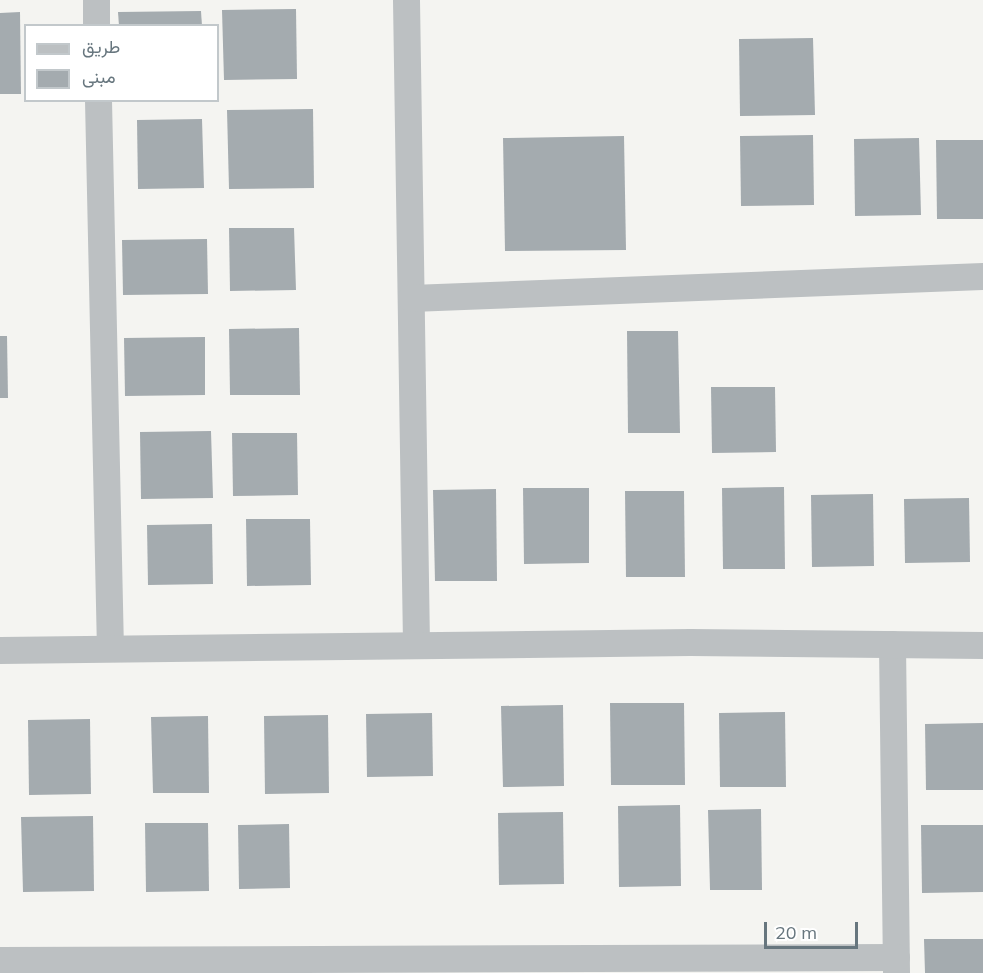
<!DOCTYPE html>
<meta charset="utf-8">
<style>
body{margin:0}
#map{position:relative;width:983px;height:973px;overflow:hidden;background:#f4f4f1;font-family:Mulish,Vazirmatn,sans-serif}
div>[style]{position:absolute}
[style*='--x']{left:calc(var(--x)*1px);top:calc(var(--y)*1px);width:calc(var(--w)*1px);rotate:calc(var(--a)*1deg)}
.building>*{inset:0;background:#a4abaf}
.street>*{height:27px;margin:-13.5px;padding:0 13.5px;transform-origin:13.5px;border-radius:13.5px;background:#bcc0c2}
span{translate:-50% -50%;white-space:nowrap;text-align:center;line-height:1.15;-webkit-text-stroke:6px #fff;paint-order:stroke}
.legend{position:absolute;left:24px;top:24px;width:195px;height:78px;box-sizing:border-box;background:#fff;border:2px solid #c2c8cb;margin:0;padding:8px 10px;list-style:none;font-size:18px;color:#67767e}
.legend li{display:flex;align-items:center;gap:12px;height:30px}
.legend b{width:30px;border:2px solid #c2c8cb}
.scale{position:absolute;left:764px;top:922px;width:94px;height:27px;box-sizing:border-box;border:3px solid #67767e;border-top:0;padding-left:8px;font-size:18px;line-height:21px;white-space:nowrap;color:#67767e;-webkit-text-stroke:4px #fff;paint-order:stroke}
</style>
<div id="map">
<div class="building">
<div style="clip-path:polygon(296px 9px,297px 79px,224px 80px,222px 10px)"></div>
<div style="clip-path:polygon(201px 11px,202px 26px,119px 26px,118px 12px)"></div>
<div style="clip-path:polygon(20px 12px,21px 94px,0 94px,0 13px)"></div>
<div style="clip-path:polygon(813px 38px,815px 115px,740px 116px,739px 39px)"></div>
<div style="clip-path:polygon(313px 109px,314px 188px,229px 189px,227px 110px)"></div>
<div style="clip-path:polygon(202px 119px,204px 188px,138px 189px,137px 120px)"></div>
<div style="clip-path:polygon(813px 135px,814px 205px,741px 206px,740px 136px)"></div>
<div style="clip-path:polygon(624px 136px,626px 250px,505px 251px,503px 138px)"></div>
<div style="clip-path:polygon(919px 138px,921px 215px,855px 216px,854px 139px)"></div>
<div style="clip-path:polygon(936px 140px,983px 140px,983px 219px,937px 219px)"></div>
<div style="clip-path:polygon(229px 228px,294px 228px,296px 290px,230px 291px)"></div>
<div style="clip-path:polygon(207px 239px,208px 294px,123px 295px,122px 240px)"></div>
<div style="clip-path:polygon(299px 328px,300px 395px,230px 395px,229px 329px)"></div>
<div style="clip-path:polygon(627px 331px,678px 331px,680px 433px,628px 433px)"></div>
<div style="clip-path:polygon(0 336px,7px 336px,8px 398px,0 398px)"></div>
<div style="clip-path:polygon(205px 337px,205px 395px,125px 396px,124px 338px)"></div>
<div style="clip-path:polygon(711px 387px,775px 387px,776px 452px,712px 453px)"></div>
<div style="clip-path:polygon(211px 431px,213px 498px,141px 499px,140px 432px)"></div>
<div style="clip-path:polygon(232px 433px,297px 433px,298px 495px,233px 496px)"></div>
<div style="clip-path:polygon(784px 487px,785px 569px,723px 569px,722px 488px)"></div>
<div style="clip-path:polygon(523px 488px,589px 488px,589px 563px,524px 564px)"></div>
<div style="clip-path:polygon(496px 489px,497px 581px,435px 581px,433px 490px)"></div>
<div style="clip-path:polygon(625px 491px,684px 491px,685px 577px,626px 577px)"></div>
<div style="clip-path:polygon(873px 494px,874px 566px,812px 567px,811px 495px)"></div>
<div style="clip-path:polygon(969px 498px,970px 562px,905px 563px,904px 499px)"></div>
<div style="clip-path:polygon(246px 519px,310px 519px,311px 585px,247px 586px)"></div>
<div style="clip-path:polygon(212px 524px,213px 584px,148px 585px,147px 525px)"></div>
<div style="clip-path:polygon(610px 703px,684px 703px,685px 785px,611px 785px)"></div>
<div style="clip-path:polygon(563px 705px,564px 786px,503px 787px,501px 706px)"></div>
<div style="clip-path:polygon(785px 712px,786px 787px,720px 787px,719px 713px)"></div>
<div style="clip-path:polygon(432px 713px,433px 776px,367px 777px,366px 714px)"></div>
<div style="clip-path:polygon(328px 715px,329px 793px,265px 794px,264px 716px)"></div>
<div style="clip-path:polygon(208px 716px,209px 793px,153px 793px,151px 717px)"></div>
<div style="clip-path:polygon(90px 719px,91px 794px,29px 795px,28px 720px)"></div>
<div style="clip-path:polygon(983px 723px,983px 790px,926px 790px,925px 724px)"></div>
<div style="clip-path:polygon(680px 805px,681px 886px,619px 887px,618px 806px)"></div>
<div style="clip-path:polygon(761px 809px,762px 890px,710px 890px,708px 810px)"></div>
<div style="clip-path:polygon(563px 812px,564px 884px,499px 885px,498px 813px)"></div>
<div style="clip-path:polygon(93px 816px,94px 891px,23px 892px,21px 817px)"></div>
<div style="clip-path:polygon(145px 823px,208px 823px,209px 891px,146px 892px)"></div>
<div style="clip-path:polygon(289px 824px,290px 888px,239px 889px,238px 825px)"></div>
<div style="clip-path:polygon(921px 825px,983px 825px,983px 892px,922px 893px)"></div>
<div style="clip-path:polygon(924px 939px,983px 939px,983px 973px,925px 973px)"></div>
</div>
<div class="street">
<div style="--x:96;--y:0;--w:26;--a:90"></div>
<div style="--x:406;--y:0;--w:645;--a:89.11"></div>
<div style="--x:98;--y:100;--w:548;--a:88.75"></div>
<div style="--x:411;--y:298;--w:572;--a:-2.2"></div>
<div style="--x:892;--y:644;--w:329;--a:89.3"></div>
<div style="--x:0;--y:650;--w:690;--a:-0.66"></div>
<div style="--x:690;--y:642;--w:293;--a:0.6"></div>
<div style="--x:0;--y:960;--w:896;--a:-0.19"></div>
</div>
<ul class="legend">
<li><b style="height:8px;background:#bcc0c2"></b>طريق</li>
<li><b style="height:16px;background:#a4abaf"></b>مبنى</li>
</ul>
<div class="scale">20 m</div>
</div>
